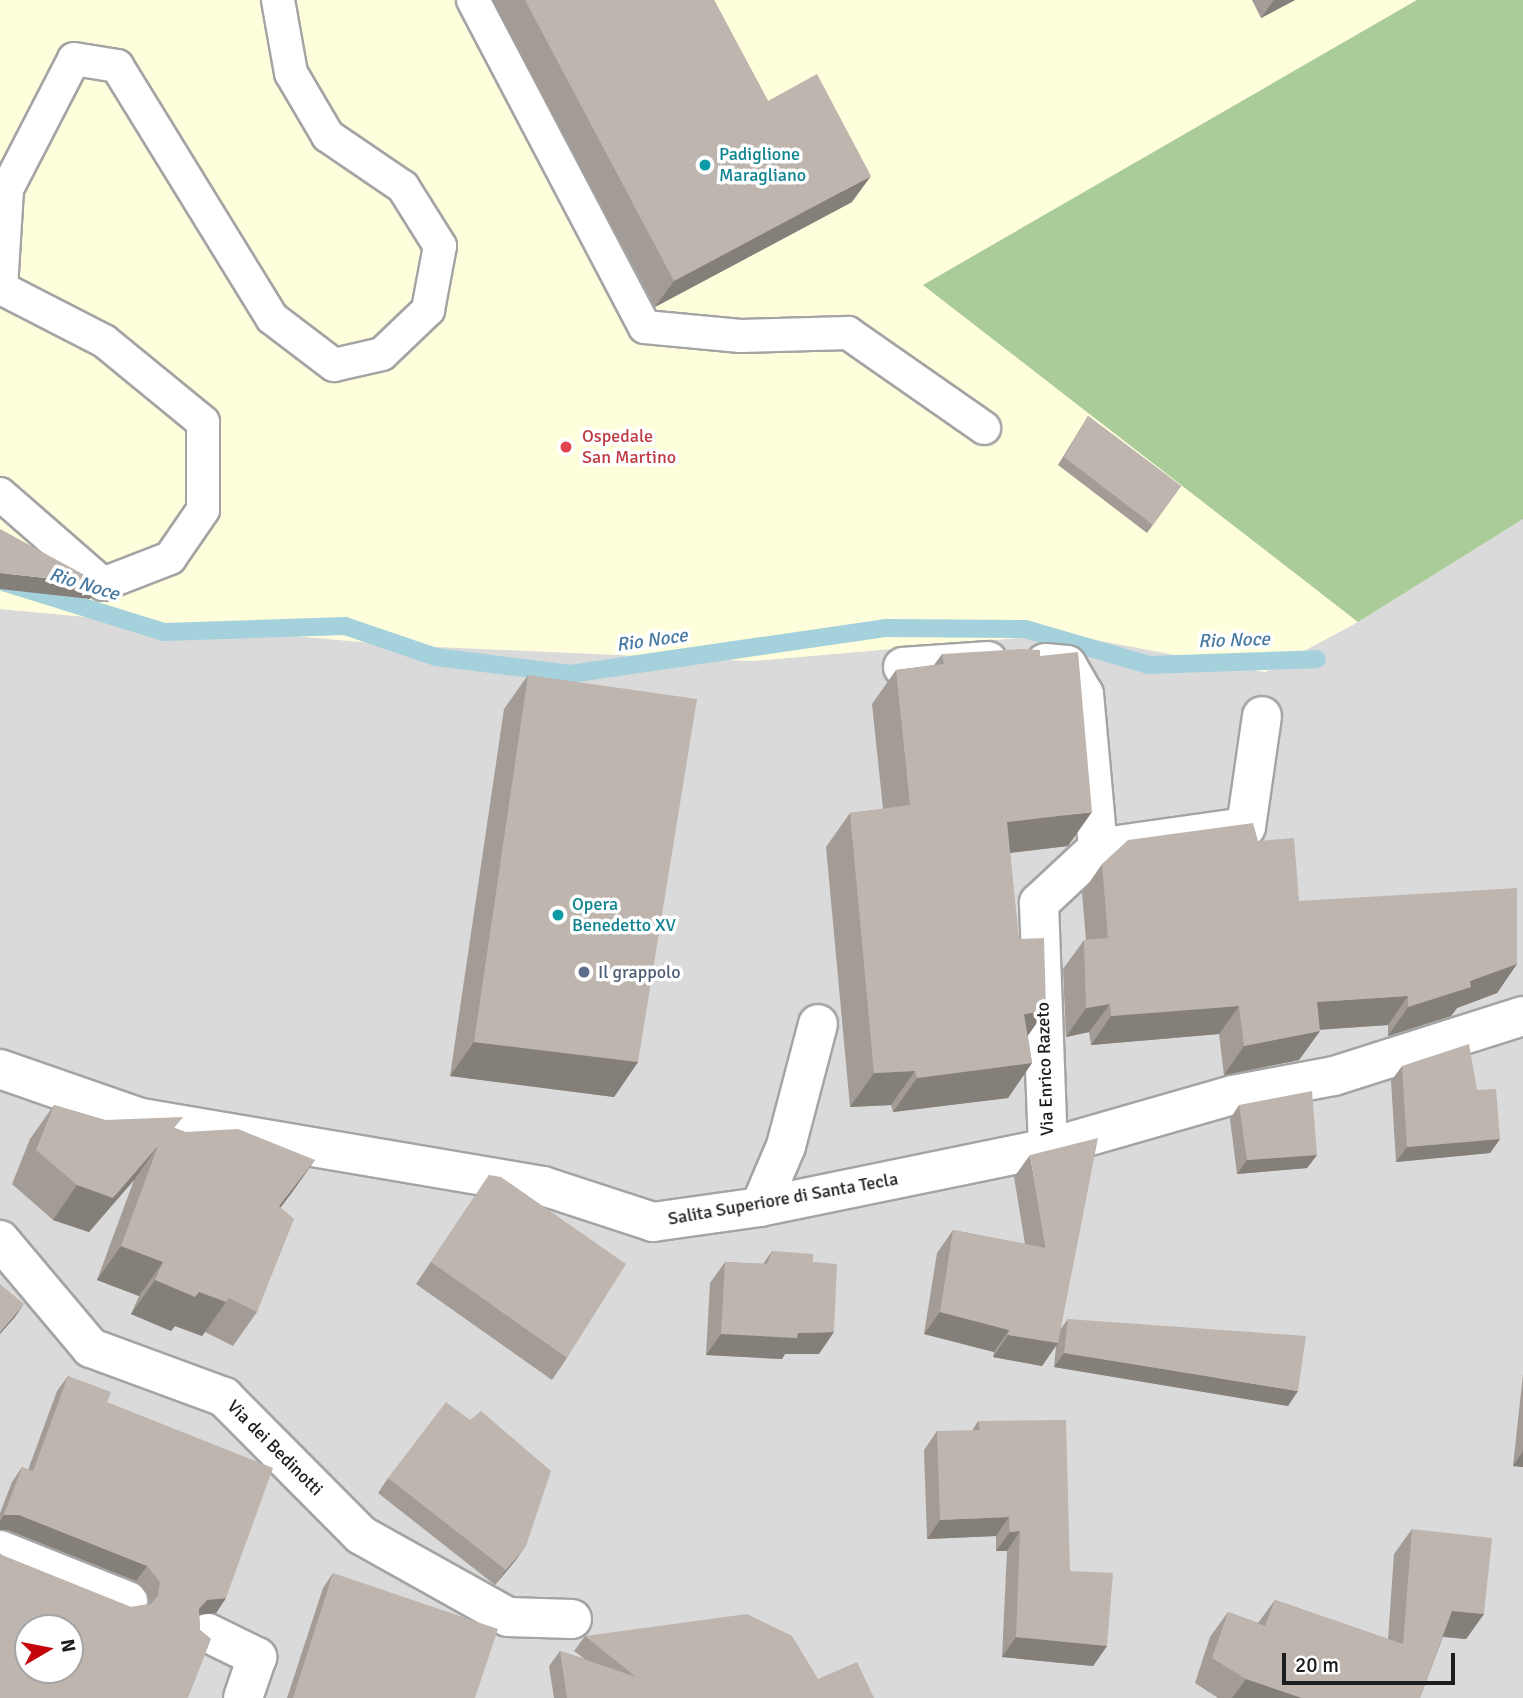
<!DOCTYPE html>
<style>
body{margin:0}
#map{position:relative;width:1523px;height:1698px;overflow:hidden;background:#eeeae3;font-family:Signika,sans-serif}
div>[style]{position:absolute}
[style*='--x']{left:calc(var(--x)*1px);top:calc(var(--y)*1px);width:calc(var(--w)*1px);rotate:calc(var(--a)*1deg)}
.residential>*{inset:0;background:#dbdada}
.education>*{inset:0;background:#fefddc}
.forest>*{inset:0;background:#aacc98}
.stream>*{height:18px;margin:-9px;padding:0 9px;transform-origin:9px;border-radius:9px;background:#a4d1db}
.roads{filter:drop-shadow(2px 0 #a4a4a4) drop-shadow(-2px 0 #a4a4a4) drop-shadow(0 2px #a4a4a4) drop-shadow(0 -2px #a4a4a4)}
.lane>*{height:32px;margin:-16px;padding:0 16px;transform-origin:16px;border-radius:16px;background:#fff}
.street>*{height:38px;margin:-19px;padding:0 19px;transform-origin:19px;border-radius:19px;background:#fff}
.wall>*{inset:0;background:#a39c96}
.shaded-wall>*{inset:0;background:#857f7a}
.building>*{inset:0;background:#beb5af}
.dots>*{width:19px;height:19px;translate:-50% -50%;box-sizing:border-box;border:4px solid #fff;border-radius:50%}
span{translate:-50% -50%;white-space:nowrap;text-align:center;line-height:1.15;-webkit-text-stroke:7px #fff;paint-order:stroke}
.culture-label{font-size:18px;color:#0d838f}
.left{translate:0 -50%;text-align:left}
.health-label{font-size:18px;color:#be3a42}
.service-label{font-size:18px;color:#4e5e75}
.street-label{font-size:18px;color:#1d1d1d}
.water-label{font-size:19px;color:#497aa2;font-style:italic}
.north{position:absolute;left:14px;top:1614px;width:70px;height:70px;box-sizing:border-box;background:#fff;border:2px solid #a5a5a5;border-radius:50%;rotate:80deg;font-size:19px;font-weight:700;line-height:28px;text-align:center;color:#1d1d1d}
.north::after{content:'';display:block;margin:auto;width:24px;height:32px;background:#c5050c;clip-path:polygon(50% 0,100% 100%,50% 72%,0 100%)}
.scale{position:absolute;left:1282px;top:1653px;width:173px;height:32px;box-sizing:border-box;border:4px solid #1d1d1d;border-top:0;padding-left:9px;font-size:21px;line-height:24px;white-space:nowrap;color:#1d1d1d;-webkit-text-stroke:5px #fff;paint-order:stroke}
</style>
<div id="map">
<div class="residential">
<div style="clip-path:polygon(evenodd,1523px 519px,1523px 1698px,0 1698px,0 609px,394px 645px,752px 661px,1064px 634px,1265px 672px,1358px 622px,1523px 519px,28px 1628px,70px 1628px,70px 1670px,28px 1670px,28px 1628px)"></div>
</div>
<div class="education">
<div style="clip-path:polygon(0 0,1417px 0,923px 285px,1358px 622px,1265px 672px,1064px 634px,752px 661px,394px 645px,0 609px)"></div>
</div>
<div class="forest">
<div style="clip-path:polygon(1417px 0,1523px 0,1523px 519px,1358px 622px,923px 285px)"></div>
</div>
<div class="stream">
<div style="--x:0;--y:581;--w:172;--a:17.3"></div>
<div style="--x:164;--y:632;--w:181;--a:-1.9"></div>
<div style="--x:345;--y:626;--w:96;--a:18.8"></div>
<div style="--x:436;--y:657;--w:135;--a:7.2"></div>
<div style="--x:570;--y:674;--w:320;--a:-8.3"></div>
<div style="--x:887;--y:628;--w:138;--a:0.4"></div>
<div style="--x:1025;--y:629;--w:129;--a:16.2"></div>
<div style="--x:1149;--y:665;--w:168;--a:-2"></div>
</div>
<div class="roads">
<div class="lane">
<div style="--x:473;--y:0;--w:369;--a:62.3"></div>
<div style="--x:645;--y:327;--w:96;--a:5.4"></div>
<div style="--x:741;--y:336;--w:107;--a:-1.6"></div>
<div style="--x:848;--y:333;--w:166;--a:34.9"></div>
<div style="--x:0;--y:494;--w:137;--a:41.1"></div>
<div style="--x:103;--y:584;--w:72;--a:-21.2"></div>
<div style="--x:170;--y:558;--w:58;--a:-55.5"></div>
<div style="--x:203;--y:510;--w:88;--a:-90"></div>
<div style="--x:203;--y:422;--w:128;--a:-140.7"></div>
<div style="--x:104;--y:341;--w:116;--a:-152.8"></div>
<div style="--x:1;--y:288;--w:99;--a:-86.5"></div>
<div style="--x:7;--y:189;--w:146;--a:-62.7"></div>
<div style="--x:74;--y:59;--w:44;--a:9.2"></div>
<div style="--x:117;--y:66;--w:296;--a:58.4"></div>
<div style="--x:272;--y:318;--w:78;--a:37.2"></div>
<div style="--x:334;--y:365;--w:49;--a:-12.9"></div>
<div style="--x:382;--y:354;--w:64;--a:-43.7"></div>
<div style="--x:428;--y:310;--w:65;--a:-79.4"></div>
<div style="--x:440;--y:246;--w:70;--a:-122.1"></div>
<div style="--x:403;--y:187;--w:91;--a:-145.8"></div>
<div style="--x:328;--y:136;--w:73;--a:-120.4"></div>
<div style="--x:291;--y:73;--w:74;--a:-100.1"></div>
</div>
<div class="street">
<div style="--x:1045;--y:663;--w:22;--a:5"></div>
<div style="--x:1067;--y:665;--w:34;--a:60"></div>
<div style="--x:1084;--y:694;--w:155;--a:84.8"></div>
<div style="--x:1098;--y:848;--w:81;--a:137"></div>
<div style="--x:1039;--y:903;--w:245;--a:87.9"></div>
<div style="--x:903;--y:667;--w:85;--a:-4"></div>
<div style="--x:1098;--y:848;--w:149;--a:-8.1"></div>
<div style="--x:1246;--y:827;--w:112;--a:-81.8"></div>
<div style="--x:0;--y:1069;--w:149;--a:19.2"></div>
<div style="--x:141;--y:1118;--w:408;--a:9.6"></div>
<div style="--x:543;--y:1186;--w:116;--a:18.1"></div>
<div style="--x:653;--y:1222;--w:108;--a:-8"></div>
<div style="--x:760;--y:1207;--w:294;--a:-11.6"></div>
<div style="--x:1048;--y:1148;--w:192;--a:-16"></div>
<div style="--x:1233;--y:1095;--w:103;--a:-10.7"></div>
<div style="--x:1334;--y:1076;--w:198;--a:-17.6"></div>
<div style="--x:760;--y:1207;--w:66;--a:-66.9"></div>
<div style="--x:786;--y:1146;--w:126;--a:-75.3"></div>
<div style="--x:0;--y:1240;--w:141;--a:49.9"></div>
<div style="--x:91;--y:1348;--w:142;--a:20.2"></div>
<div style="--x:224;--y:1397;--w:194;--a:45.2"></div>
<div style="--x:361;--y:1535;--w:168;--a:29.2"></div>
<div style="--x:508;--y:1617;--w:64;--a:1.8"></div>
<div style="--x:0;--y:1550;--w:138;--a:21.7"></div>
<div style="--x:208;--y:1633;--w:55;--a:26.1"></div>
<div style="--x:257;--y:1657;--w:43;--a:108.9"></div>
</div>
</div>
<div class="wall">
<div style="clip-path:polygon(492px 0,714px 0,768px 101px,852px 202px,655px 307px)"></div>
<div style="clip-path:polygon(1252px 0,1295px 0,1261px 18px)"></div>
<div style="clip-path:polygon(1088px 416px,1181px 486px,1147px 533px,1058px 465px)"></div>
<div style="clip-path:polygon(942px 654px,1040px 656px,1068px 846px,1010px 853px,1028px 1037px,1032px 1063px,1008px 1098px,893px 1112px,891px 1105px,850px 1107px,826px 847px,850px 813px,883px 809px,872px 704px,896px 670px,934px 665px)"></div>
<div style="clip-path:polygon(528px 675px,638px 1062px,614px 1097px,450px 1076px,504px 709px)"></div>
<div style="clip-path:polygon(1258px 841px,1299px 901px,1517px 964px,1497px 993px,1457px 1008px,1451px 1016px,1388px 1036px,1388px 1025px,1319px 1030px,1320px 1031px,1299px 1060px,1224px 1075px,1219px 1034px,1091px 1045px,1089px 1032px,1066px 1037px,1063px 969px,1084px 940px,1086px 940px,1082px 893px,1102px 864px)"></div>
<div style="clip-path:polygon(1402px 1066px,1477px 1090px,1500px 1139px,1490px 1153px,1396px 1162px,1391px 1081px)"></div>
<div style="clip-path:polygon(54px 1105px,105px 1120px,175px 1128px,185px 1132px,315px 1160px,281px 1207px,257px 1312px,233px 1346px,205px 1332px,202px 1336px,175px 1326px,171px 1331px,131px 1314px,139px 1296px,97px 1280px,134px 1180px,89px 1232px,53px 1220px,12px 1184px,30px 1139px)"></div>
<div style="clip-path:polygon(1239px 1105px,1317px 1155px,1307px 1168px,1237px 1174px,1230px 1119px)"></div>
<div style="clip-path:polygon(1030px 1155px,1060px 1330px,1068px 1319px,1288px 1406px,1054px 1367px,1056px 1345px,1042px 1366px,993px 1357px,994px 1352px,924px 1334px,937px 1253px,953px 1230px,1025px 1244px,1014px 1177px)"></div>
<div style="clip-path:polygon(489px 1175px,567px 1358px,552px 1380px,416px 1284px)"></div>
<div style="clip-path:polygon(772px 1251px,819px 1354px,785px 1354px,782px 1359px,706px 1355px,710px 1283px,725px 1262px,763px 1264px)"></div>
<div style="clip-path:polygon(1523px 1374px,1523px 1467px,1513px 1466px)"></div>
<div style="clip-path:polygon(68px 1376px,107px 1402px,226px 1598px,216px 1613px,199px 1614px,200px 1630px,211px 1639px,2px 1555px,131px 1607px,149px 1604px,149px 1597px,136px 1581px,8px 1530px,0 1530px,0 1513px,12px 1482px,22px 1467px,28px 1470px,57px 1391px)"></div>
<div style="clip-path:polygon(978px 1421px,1070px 1571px,1107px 1646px,1093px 1666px,1002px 1657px,1007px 1551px,996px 1551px,996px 1536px,927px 1539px,924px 1450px,937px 1431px,972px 1431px)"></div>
<div style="clip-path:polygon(388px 1478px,515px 1561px,495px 1585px,378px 1493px)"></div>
<div style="clip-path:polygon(1412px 1529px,1484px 1614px,1466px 1639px,1443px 1637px,1420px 1698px,1218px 1698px,1195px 1683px,1210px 1637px,1228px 1612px,1258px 1623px,1275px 1600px,1388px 1639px,1394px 1554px)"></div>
<div style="clip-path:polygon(333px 1573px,475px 1698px,287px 1698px,323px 1588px)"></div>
<div style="clip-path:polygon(585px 1636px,818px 1679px,874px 1698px,554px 1698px,549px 1666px,560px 1651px,585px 1659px,574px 1651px)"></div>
</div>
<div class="shaded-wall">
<div style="clip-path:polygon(1274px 0,1295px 0,1261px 18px)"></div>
<div style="clip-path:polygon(871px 176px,852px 202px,655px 307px,674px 281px)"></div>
<div style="clip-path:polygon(0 573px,101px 584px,90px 599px,0 589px)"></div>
<div style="clip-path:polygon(1092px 812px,1068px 846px,983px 856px,1007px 822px)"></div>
<div style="clip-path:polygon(1517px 964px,1497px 993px,1457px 1008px,1451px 1016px,1388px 1036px,1408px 1007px,1470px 981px)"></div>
<div style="clip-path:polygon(1408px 996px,1388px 1025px,1297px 1031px,1317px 1002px)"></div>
<div style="clip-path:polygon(1110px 1004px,1089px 1032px,1066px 1037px,1086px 1008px)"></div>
<div style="clip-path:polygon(1239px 1006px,1219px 1034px,1091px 1045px,1111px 1016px)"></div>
<div style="clip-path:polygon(1046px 1010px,1022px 1044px,1024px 1014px)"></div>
<div style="clip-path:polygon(1320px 1031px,1299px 1060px,1224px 1075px,1244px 1046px)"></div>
<div style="clip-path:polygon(474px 1042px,638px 1062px,614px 1097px,450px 1076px)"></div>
<div style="clip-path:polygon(1032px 1063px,1008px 1098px,893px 1112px,917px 1078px)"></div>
<div style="clip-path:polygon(915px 1071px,891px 1105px,850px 1107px,874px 1073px)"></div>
<div style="clip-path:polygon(1500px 1139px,1490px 1153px,1396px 1162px,1407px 1147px)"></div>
<div style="clip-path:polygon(158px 1146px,134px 1180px,89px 1232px,53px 1220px,77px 1185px)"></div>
<div style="clip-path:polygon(1317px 1155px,1307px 1168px,1237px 1174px,1247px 1160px)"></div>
<div style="clip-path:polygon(315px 1160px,291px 1194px,255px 1240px,279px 1206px)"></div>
<div style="clip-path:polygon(121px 1246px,163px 1262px,139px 1296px,97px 1280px)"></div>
<div style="clip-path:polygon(155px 1280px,199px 1292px,229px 1298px,202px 1336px,175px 1326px,171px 1331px,131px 1314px)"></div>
<div style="clip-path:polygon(24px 1304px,15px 1317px,0 1334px,0 1332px)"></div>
<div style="clip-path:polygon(940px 1312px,1009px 1330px,994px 1352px,924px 1334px)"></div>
<div style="clip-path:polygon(834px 1332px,819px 1354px,785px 1354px,782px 1359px,706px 1355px,721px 1334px)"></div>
<div style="clip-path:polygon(1008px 1335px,1058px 1343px,1042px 1366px,993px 1357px)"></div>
<div style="clip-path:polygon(1064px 1353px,1298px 1391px,1288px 1406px,1054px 1367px)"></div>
<div style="clip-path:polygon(1523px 1451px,1523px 1467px,1513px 1466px)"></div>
<div style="clip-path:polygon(4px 1515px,19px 1515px,147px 1566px,136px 1581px,8px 1530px,0 1530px,0 1521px)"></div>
<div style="clip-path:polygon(1009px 1517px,996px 1536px,927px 1539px,940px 1520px)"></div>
<div style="clip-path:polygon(1020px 1531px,1007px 1551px,996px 1551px,1010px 1532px)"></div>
<div style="clip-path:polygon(526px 1546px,515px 1561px,495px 1585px,506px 1570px)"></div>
<div style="clip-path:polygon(226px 1598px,216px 1613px,196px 1615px,199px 1609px,207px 1600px)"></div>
<div style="clip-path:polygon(1452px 1611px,1484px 1614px,1466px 1639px,1435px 1636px)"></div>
<div style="clip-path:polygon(1016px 1637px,1107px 1646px,1093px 1666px,1002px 1657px)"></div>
<div style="clip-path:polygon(1246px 1679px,1302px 1698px,1232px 1698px)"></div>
</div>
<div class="building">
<div style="clip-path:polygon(525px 0,714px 0,768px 101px,817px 74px,871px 176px,674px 281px)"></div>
<div style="clip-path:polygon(1088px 416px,1181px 486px,1153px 525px,1064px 457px)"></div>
<div style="clip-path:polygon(0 529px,101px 584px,0 573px)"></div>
<div style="clip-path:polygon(1022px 649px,1040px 650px,1040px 656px,1078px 652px,1092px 812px,1007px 822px,1019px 939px,1044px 938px,1046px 1010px,1024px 1014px,1032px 1063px,917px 1078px,915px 1071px,874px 1073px,850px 813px,910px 805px,896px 670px,944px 664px,942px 654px)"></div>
<div style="clip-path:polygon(528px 675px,697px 699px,638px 1062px,474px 1042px)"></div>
<div style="clip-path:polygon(1253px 823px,1258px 841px,1294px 838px,1299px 901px,1517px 888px,1517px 964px,1470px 981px,1471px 987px,1408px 1007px,1408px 996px,1317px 1002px,1320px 1031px,1244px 1046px,1239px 1006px,1111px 1016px,1110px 1004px,1086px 1008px,1084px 940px,1108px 938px,1102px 864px,1128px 840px)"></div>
<div style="clip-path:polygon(1469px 1044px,1477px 1090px,1496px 1089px,1500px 1139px,1407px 1147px,1402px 1066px)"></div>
<div style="clip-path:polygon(1312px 1091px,1317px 1155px,1247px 1160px,1239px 1105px)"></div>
<div style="clip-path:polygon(54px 1105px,105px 1120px,183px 1117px,174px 1128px,185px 1132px,238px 1129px,315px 1160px,279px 1206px,294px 1219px,257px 1312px,229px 1298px,226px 1302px,199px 1292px,195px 1297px,155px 1280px,163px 1262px,121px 1246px,158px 1146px,113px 1198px,77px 1185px,36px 1150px)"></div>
<div style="clip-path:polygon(1098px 1138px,1058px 1343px,1008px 1335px,1009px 1330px,940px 1312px,953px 1230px,1046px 1248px,1030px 1155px)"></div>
<div style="clip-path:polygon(489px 1175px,501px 1177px,626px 1264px,567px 1358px,431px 1262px)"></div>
<div style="clip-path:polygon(772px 1251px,813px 1254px,813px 1262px,837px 1264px,834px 1332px,798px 1333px,797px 1338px,721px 1334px,725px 1262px,767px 1264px)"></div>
<div style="clip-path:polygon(0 1284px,24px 1304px,0 1332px)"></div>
<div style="clip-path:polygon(1068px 1319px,1306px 1336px,1298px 1391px,1064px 1353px)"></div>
<div style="clip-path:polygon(evenodd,68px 1376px,111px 1392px,107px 1402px,273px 1468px,226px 1598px,207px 1600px,199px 1609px,200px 1630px,211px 1639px,188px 1698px,0 1698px,0 1553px,2px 1555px,131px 1607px,151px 1604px,158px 1595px,160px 1582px,147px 1566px,19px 1515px,4px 1515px,22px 1467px,33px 1471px,68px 1376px,28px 1628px,70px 1628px,70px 1670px,28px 1670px,28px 1628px)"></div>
<div style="clip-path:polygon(446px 1402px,470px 1420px,481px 1411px,551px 1471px,526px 1546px,506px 1570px,388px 1478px)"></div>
<div style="clip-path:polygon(1066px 1420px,1070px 1571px,1113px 1573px,1107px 1646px,1016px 1637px,1020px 1531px,1010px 1532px,1009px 1517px,940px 1520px,937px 1431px,980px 1430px,978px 1421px)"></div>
<div style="clip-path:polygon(1412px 1529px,1492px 1538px,1484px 1614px,1452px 1611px,1420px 1698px,1302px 1698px,1246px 1679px,1212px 1658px,1228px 1612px,1265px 1626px,1275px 1600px,1403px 1644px)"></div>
<div style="clip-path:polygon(333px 1573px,498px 1629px,475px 1698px,293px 1698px)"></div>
<div style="clip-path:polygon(747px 1614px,792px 1636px,818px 1679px,857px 1662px,874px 1698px,567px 1698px,560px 1651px,636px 1677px,585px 1636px)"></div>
</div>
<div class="dots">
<div style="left:705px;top:165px;background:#0f9aa8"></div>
<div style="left:566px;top:447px;background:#e0444e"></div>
<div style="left:558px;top:915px;background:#0f9aa8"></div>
<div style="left:584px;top:972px;background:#5c6f8a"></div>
</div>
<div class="culture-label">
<span class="left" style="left:719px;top:165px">Padiglione<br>Maragliano</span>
<span class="left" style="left:572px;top:915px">Opera<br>Benedetto XV</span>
</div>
<div class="health-label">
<span class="left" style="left:582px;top:447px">Ospedale<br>San Martino</span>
</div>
<div class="service-label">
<span class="left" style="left:598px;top:972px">Il grappolo</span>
</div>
<div class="street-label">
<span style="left:1045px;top:1069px;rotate:-92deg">Via Enrico Razeto</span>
<span style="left:783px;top:1199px;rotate:-10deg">Salita Superiore di Santa Tecla</span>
<span style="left:275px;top:1448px;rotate:45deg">Via dei Bedinotti</span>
</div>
<div class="water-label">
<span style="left:84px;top:585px;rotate:17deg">Rio Noce</span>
<span style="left:652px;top:641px;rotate:-8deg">Rio Noce</span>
<span style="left:1234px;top:641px;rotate:-2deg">Rio Noce</span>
</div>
<div class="north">N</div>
<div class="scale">20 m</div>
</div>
